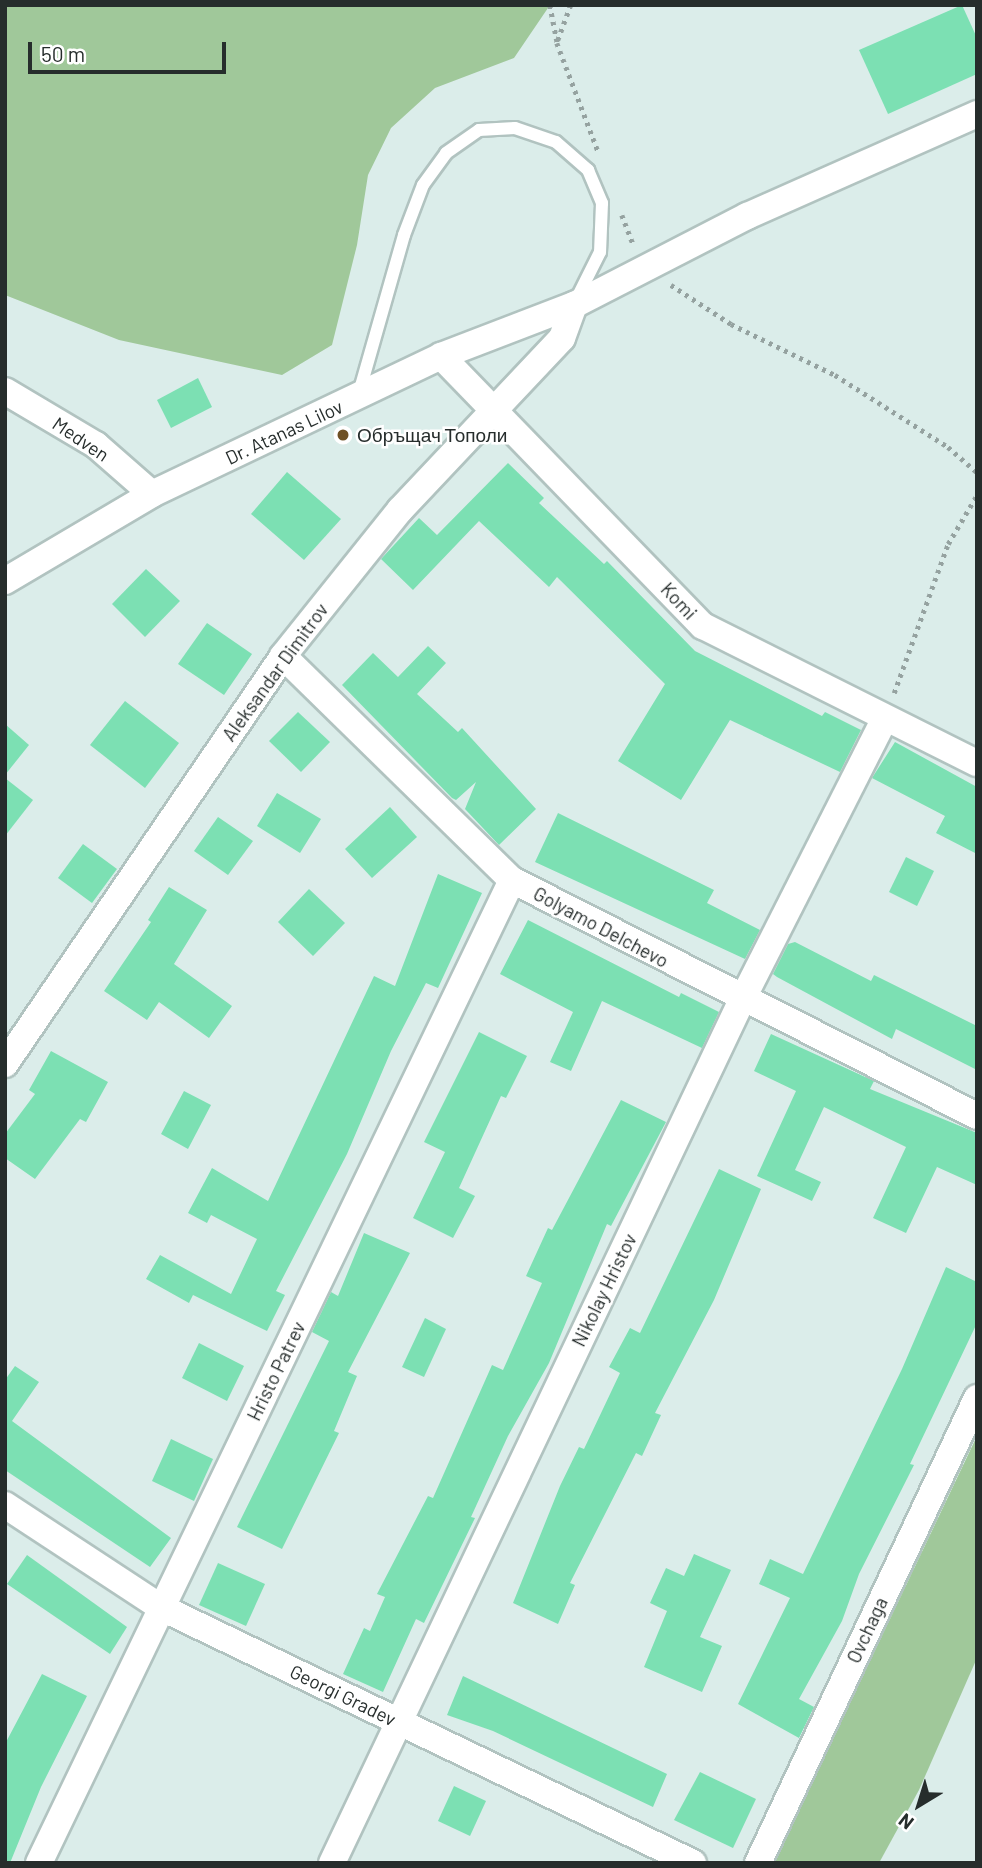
<!DOCTYPE html>
<meta charset="utf-8">
<style>
body{margin:0}
#map{position:relative;width:982px;height:1868px;overflow:hidden;background:#dbedea;font-family:Barlow,sans-serif}
div>[style]{position:absolute}
[style*='--x']{left:calc(var(--x)*1px);top:calc(var(--y)*1px);width:calc(var(--w)*1px);rotate:calc(var(--a)*1deg)}
.green>*{inset:0;background:#a0c89a}
.building>*{inset:0;background:#7ce0b3}
.path>*{height:4.5px;margin-top:-2.25px;transform-origin:0;background:repeating-linear-gradient(90deg,#95a2a0 0 3.5px,transparent 0 8.5px)}
.roads{filter:drop-shadow(2px 0 #b1c3c0) drop-shadow(-2px 0 #b1c3c0) drop-shadow(0 2px #b1c3c0) drop-shadow(0 -2px #b1c3c0)}
.lane>*{height:12px;margin:-6px;padding:0 6px;transform-origin:6px;border-radius:6px;background:#fff}
.street>*{height:26px;margin:-13px;padding:0 13px;transform-origin:13px;border-radius:13px;background:#fff}
.dots>*{width:19px;height:19px;translate:-50% -50%;box-sizing:border-box;border:4px solid #fff;border-radius:50%}
span{translate:-50% -50%;white-space:nowrap;text-align:center;line-height:1.15;-webkit-text-stroke:5px #fff;paint-order:stroke}
.street-label{font-size:19px;color:#262d2c}
.poi-label{font-size:19px;color:#262d2c}
.left{translate:0 -50%;text-align:left}
.frame{position:absolute;inset:0;border:7px solid #262d2c;pointer-events:none}
.north{position:absolute;left:884px;top:1770px;width:70px;height:70px;-webkit-text-stroke:5px #fff;paint-order:stroke;rotate:218deg;font-size:19px;font-weight:700;line-height:28px;text-align:center;color:#262d2c}
.north::after{content:'';display:block;margin:auto;width:24px;height:32px;background:#262d2c;clip-path:polygon(50% 0,100% 100%,50% 72%,0 100%)}
.scale{position:absolute;left:28px;top:42px;width:198px;height:32px;box-sizing:border-box;border:4px solid #262d2c;border-top:0;padding-left:9px;font-size:21px;line-height:24px;white-space:nowrap;color:#262d2c;-webkit-text-stroke:5px #fff;paint-order:stroke}
</style>
<div id="map">
<div class="green">
<div style="clip-path:polygon(5px 5px,550px 5px,514px 58px,435px 88px,391px 128px,368px 175px,357px 245px,332px 345px,282px 375px,119px 340px,5px 295px)"></div>
<div style="clip-path:polygon(977px 1436px,977px 1658px,919px 1790px,879px 1863px,774px 1863px)"></div>
</div>
<div class="building">
<div style="clip-path:polygon(962px 5px,977px 38px,977px 74px,888px 114px,859px 50px)"></div>
<div style="clip-path:polygon(198px 378px,212px 407px,171px 428px,157px 400px)"></div>
<div style="clip-path:polygon(508px 463px,544px 498px,539px 503px,604px 564px,607px 561px,695px 651px,822px 716px,825px 712px,861px 730px,840px 772px,730px 720px,681px 800px,618px 761px,665px 684px,557px 577px,549px 587px,479px 521px,413px 590px,381px 559px,419px 518px,437px 535px)"></div>
<div style="clip-path:polygon(287px 472px,341px 519px,304px 560px,251px 514px)"></div>
<div style="clip-path:polygon(146px 569px,180px 601px,145px 637px,112px 604px)"></div>
<div style="clip-path:polygon(207px 623px,252px 654px,224px 695px,178px 664px)"></div>
<div style="clip-path:polygon(428px 646px,446px 663px,417px 694px,458px 732px,462px 728px,536px 809px,499px 845px,465px 809px,476px 782px,456px 800px,452px 798px,342px 685px,373px 653px,398px 677px)"></div>
<div style="clip-path:polygon(125px 701px,179px 743px,145px 788px,90px 745px)"></div>
<div style="clip-path:polygon(298px 712px,330px 742px,301px 772px,269px 741px)"></div>
<div style="clip-path:polygon(5px 724px,29px 745px,5px 775px)"></div>
<div style="clip-path:polygon(895px 742px,977px 787px,977px 854px,936px 833px,945px 816px,872px 778px)"></div>
<div style="clip-path:polygon(5px 778px,33px 800px,5px 836px)"></div>
<div style="clip-path:polygon(277px 793px,321px 819px,300px 853px,257px 826px)"></div>
<div style="clip-path:polygon(390px 807px,417px 837px,372px 878px,345px 849px)"></div>
<div style="clip-path:polygon(558px 813px,714px 890px,707px 903px,760px 930px,745px 959px,535px 862px)"></div>
<div style="clip-path:polygon(218px 817px,253px 841px,228px 875px,194px 851px)"></div>
<div style="clip-path:polygon(83px 844px,117px 869px,92px 903px,58px 878px)"></div>
<div style="clip-path:polygon(906px 857px,934px 871px,917px 906px,889px 892px)"></div>
<div style="clip-path:polygon(438px 874px,482px 893px,438px 988px,426px 983px,391px 1051px,347px 1154px,276px 1291px,285px 1295px,267px 1331px,193px 1295px,189px 1303px,146px 1279px,160px 1255px,231px 1294px,257px 1239px,211px 1215px,207px 1223px,188px 1213px,212px 1168px,268px 1201px,374px 976px,395px 986px)"></div>
<div style="clip-path:polygon(169px 887px,207px 910px,174px 964px,232px 1006px,209px 1038px,159px 1002px,147px 1020px,104px 991px,151px 922px,148px 920px)"></div>
<div style="clip-path:polygon(309px 889px,345px 923px,313px 956px,278px 922px)"></div>
<div style="clip-path:polygon(528px 920px,679px 997px,681px 993px,719px 1012px,702px 1048px,602px 1001px,571px 1071px,550px 1062px,573px 1012px,500px 974px)"></div>
<div style="clip-path:polygon(795px 942px,871px 981px,874px 975px,977px 1026px,977px 1070px,896px 1029px,892px 1039px,777px 977px,773px 974px,788px 944px)"></div>
<div style="clip-path:polygon(479px 1032px,527px 1056px,506px 1098px,501px 1096px,459px 1188px,475px 1196px,453px 1238px,413px 1218px,445px 1152px,424px 1142px)"></div>
<div style="clip-path:polygon(771px 1034px,874px 1081px,870px 1089px,977px 1133px,977px 1185px,937px 1167px,906px 1233px,873px 1218px,906px 1147px,824px 1107px,795px 1170px,821px 1182px,812px 1201px,757px 1176px,796px 1091px,754px 1071px)"></div>
<div style="clip-path:polygon(51px 1051px,108px 1082px,86px 1122px,80px 1119px,35px 1179px,5px 1158px,5px 1134px,35px 1094px,29px 1090px)"></div>
<div style="clip-path:polygon(184px 1091px,211px 1105px,188px 1149px,161px 1134px)"></div>
<div style="clip-path:polygon(621px 1100px,666px 1122px,611px 1226px,607px 1224px,549px 1363px,508px 1436px,471px 1517px,475px 1518px,424px 1623px,416px 1619px,383px 1692px,343px 1674px,364px 1628px,370px 1631px,385px 1597px,377px 1594px,428px 1496px,433px 1498px,492px 1365px,503px 1370px,542px 1283px,526px 1276px,548px 1228px,552px 1230px)"></div>
<div style="clip-path:polygon(719px 1169px,761px 1189px,714px 1300px,655px 1413px,661px 1415px,642px 1456px,636px 1453px,570px 1583px,575px 1585px,558px 1624px,513px 1603px,560px 1486px,579px 1447px,584px 1449px,620px 1373px,609px 1367px,630px 1328px,640px 1333px)"></div>
<div style="clip-path:polygon(364px 1233px,410px 1253px,348px 1372px,357px 1376px,334px 1431px,339px 1433px,282px 1549px,237px 1527px,329px 1341px,312px 1332px,331px 1292px,338px 1296px)"></div>
<div style="clip-path:polygon(946px 1267px,977px 1282px,977px 1323px,910px 1464px,914px 1465px,859px 1574px,842px 1621px,799px 1699px,814px 1707px,799px 1738px,738px 1704px,790px 1598px,759px 1584px,770px 1559px,803px 1574px,902px 1369px)"></div>
<div style="clip-path:polygon(425px 1318px,446px 1329px,424px 1377px,402px 1367px)"></div>
<div style="clip-path:polygon(199px 1343px,244px 1366px,227px 1401px,182px 1378px)"></div>
<div style="clip-path:polygon(15px 1366px,39px 1382px,12px 1421px,171px 1538px,150px 1567px,5px 1470px,5px 1380px)"></div>
<div style="clip-path:polygon(171px 1439px,213px 1459px,194px 1501px,152px 1481px)"></div>
<div style="clip-path:polygon(694px 1554px,731px 1570px,700px 1637px,722px 1646px,702px 1692px,644px 1667px,667px 1611px,650px 1603px,666px 1568px,684px 1576px)"></div>
<div style="clip-path:polygon(27px 1555px,127px 1627px,110px 1654px,7px 1584px)"></div>
<div style="clip-path:polygon(218px 1563px,265px 1584px,246px 1626px,199px 1605px)"></div>
<div style="clip-path:polygon(42px 1674px,87px 1696px,41px 1787px,10px 1863px,5px 1863px,5px 1744px)"></div>
<div style="clip-path:polygon(463px 1676px,667px 1774px,653px 1807px,493px 1731px,447px 1715px)"></div>
<div style="clip-path:polygon(700px 1772px,756px 1799px,733px 1848px,674px 1820px)"></div>
<div style="clip-path:polygon(454px 1786px,486px 1801px,470px 1836px,438px 1821px)"></div>
</div>
<div class="path">
<div style="--x:550;--y:5;--w:38;--a:79"></div>
<div style="--x:571;--y:5;--w:40;--a:110.2"></div>
<div style="--x:557;--y:43;--w:116;--a:69.2"></div>
<div style="--x:622;--y:215;--w:33;--a:69"></div>
<div style="--x:671;--y:285;--w:72;--a:33"></div>
<div style="--x:731;--y:324;--w:116;--a:26.1"></div>
<div style="--x:835;--y:375;--w:134;--a:32.5"></div>
<div style="--x:948;--y:447;--w:38;--a:41"></div>
<div style="--x:894;--y:693;--w:158;--a:-70.1"></div>
<div style="--x:948;--y:544;--w:57;--a:-59.4"></div>
</div>
<div class="roads">
<div class="lane">
<div style="--x:359;--y:393;--w:164;--a:-74.1"></div>
<div style="--x:404;--y:235;--w:53;--a:-69.2"></div>
<div style="--x:423;--y:185;--w:39;--a:-54"></div>
<div style="--x:446;--y:153;--w:40;--a:-34.9"></div>
<div style="--x:479;--y:130;--w:36;--a:-3"></div>
<div style="--x:515;--y:128;--w:43;--a:18.9"></div>
<div style="--x:556;--y:142;--w:43;--a:41.2"></div>
<div style="--x:588;--y:170;--w:36;--a:67"></div>
<div style="--x:602;--y:203;--w:49;--a:92.3"></div>
<div style="--x:600;--y:252;--w:51;--a:116.6"></div>
</div>
<div class="street">
<div style="--x:441;--y:356;--w:376;--a:45.9"></div>
<div style="--x:703;--y:626;--w:306;--a:26.6"></div>
<div style="--x:5;--y:391;--w:106;--a:30.7"></div>
<div style="--x:96;--y:445;--w:74;--a:41.2"></div>
<div style="--x:5;--y:581;--w:171;--a:-30.6"></div>
<div style="--x:152;--y:494;--w:320;--a:-25.5"></div>
<div style="--x:441;--y:356;--w:142;--a:-21"></div>
<div style="--x:574;--y:305;--w:195;--a:-27.2"></div>
<div style="--x:747;--y:216;--w:252;--a:-23.9"></div>
<div style="--x:283;--y:656;--w:320;--a:44.4"></div>
<div style="--x:512;--y:880;--w:521;--a:26.91"></div>
<div style="--x:5;--y:1064;--w:494;--a:-55.7"></div>
<div style="--x:283;--y:656;--w:187;--a:-51.3"></div>
<div style="--x:400;--y:510;--w:236;--a:-46.7"></div>
<div style="--x:562;--y:338;--w:35;--a:-70"></div>
<div style="--x:5;--y:1505;--w:188;--a:33.3"></div>
<div style="--x:162;--y:1608;--w:589;--a:25.65"></div>
<div style="--x:39;--y:1863;--w:1091;--a:-64.3"></div>
<div style="--x:332;--y:1863;--w:955;--a:-64.59"></div>
<div style="--x:742;--y:1000;--w:314;--a:-63.1"></div>
<div style="--x:758;--y:1863;--w:514;--a:-64.78"></div>
</div>
</div>
<div class="dots">
<div style="left:343px;top:435px;background:#6e5024"></div>
</div>
<div class="street-label">
<span style="left:284px;top:432px;rotate:-25deg">Dr. Atanas Lilov</span>
<span style="left:81px;top:439px;rotate:34deg">Medven</span>
<span style="left:679px;top:601px;rotate:47deg">Komi</span>
<span style="left:275px;top:672px;rotate:-54deg">Aleksandar Dimitrov</span>
<span style="left:601px;top:927px;rotate:28deg">Golyamo Delchevo</span>
<span style="left:604px;top:1290px;rotate:-64deg">Nikolay Hristov</span>
<span style="left:276px;top:1371px;rotate:-64deg">Hristo Patrev</span>
<span style="left:867px;top:1630px;rotate:-65deg">Ovchaga</span>
<span style="left:343px;top:1695px;rotate:26deg">Georgi Gradev</span>
</div>
<div class="poi-label">
<span class="left" style="left:357px;top:435px">Обръщач Тополи</span>
</div>
<div class="frame"></div>
<div class="north">N</div>
<div class="scale">50 m</div>
</div>
